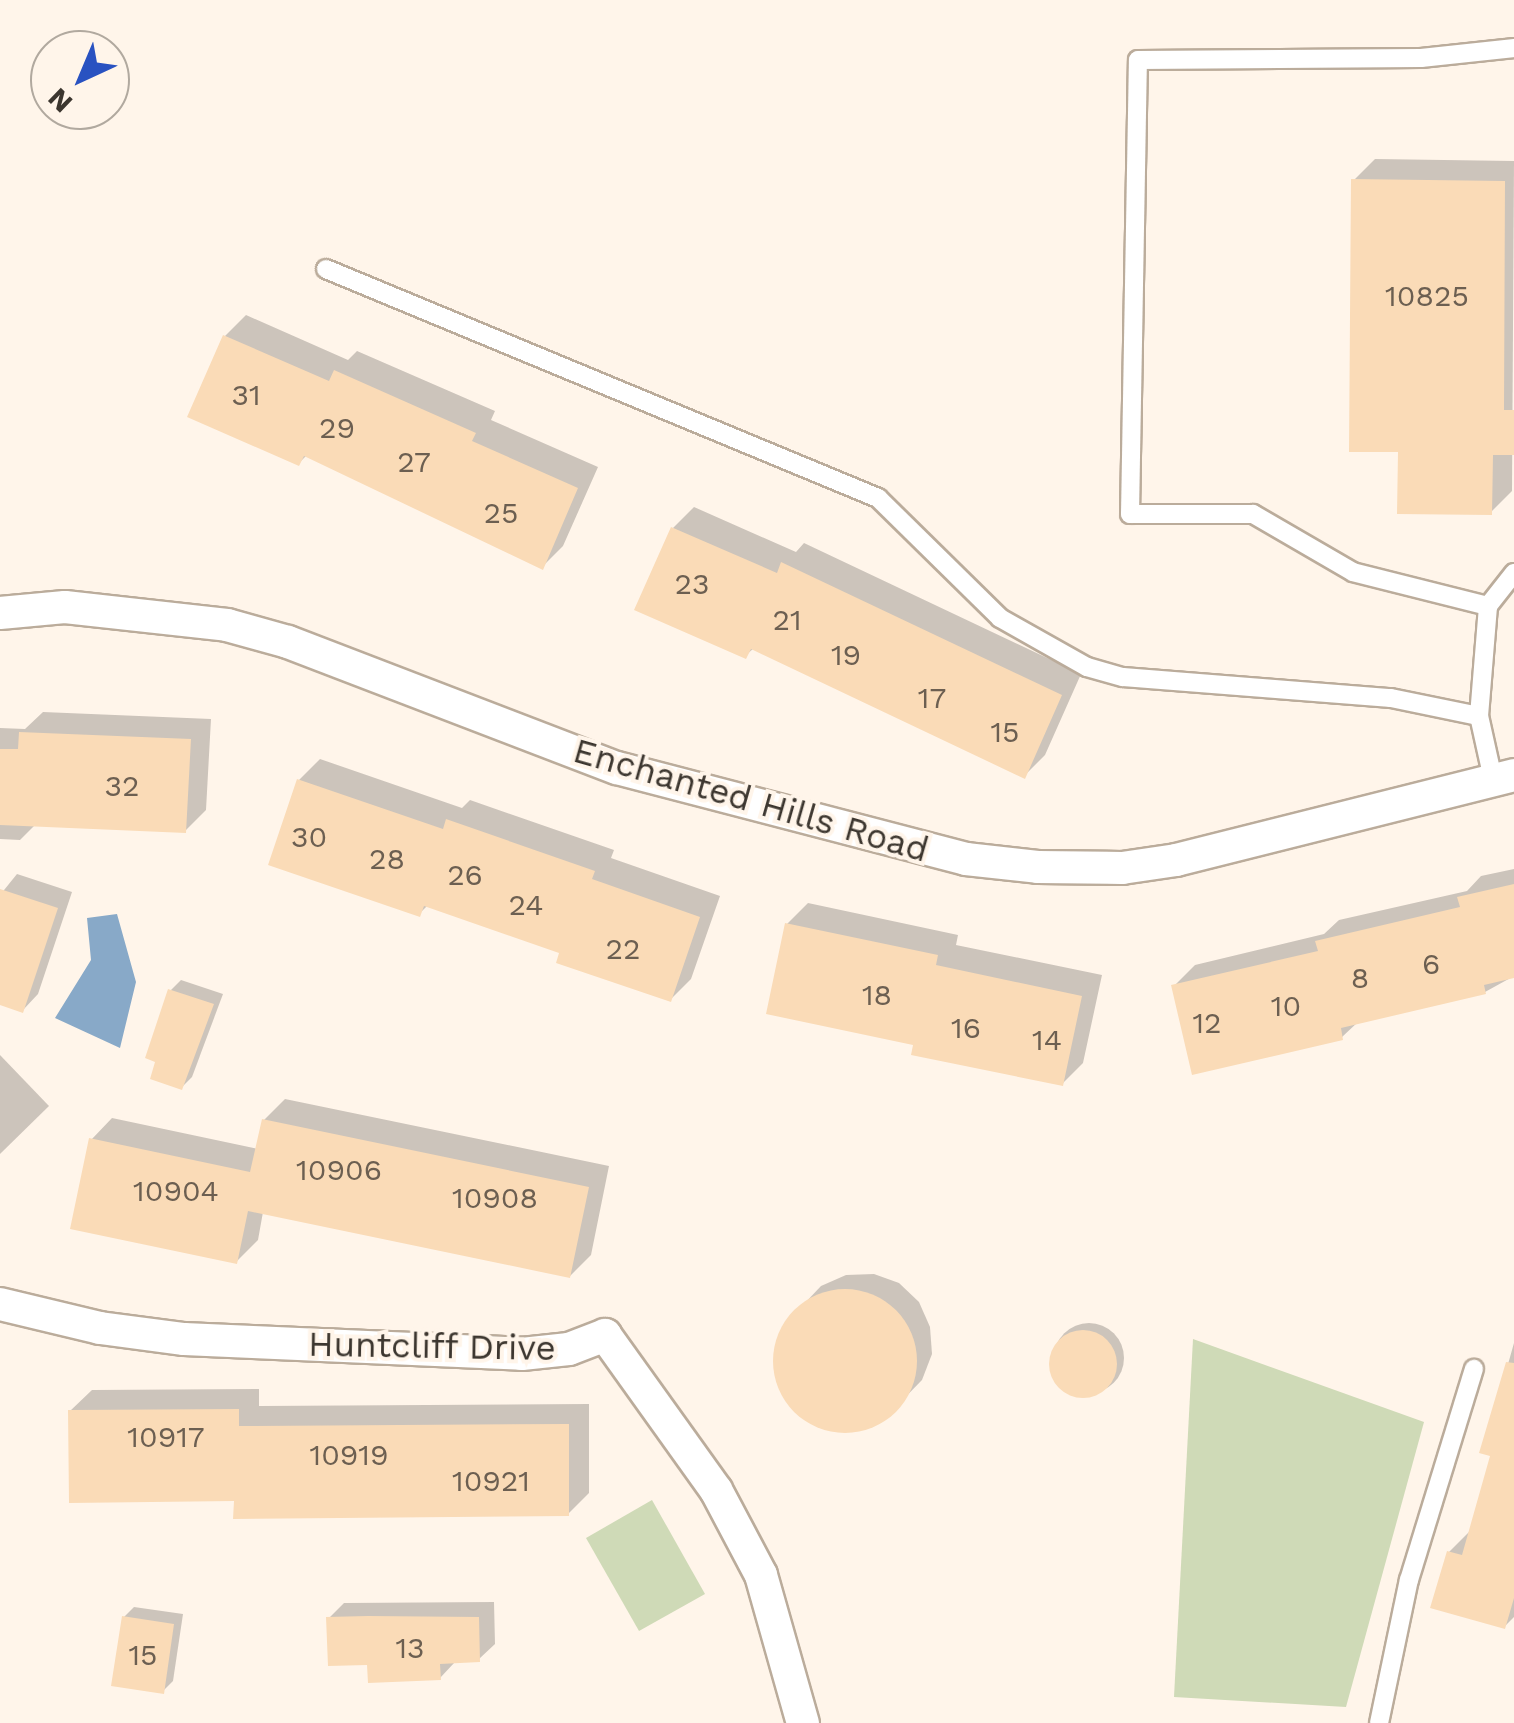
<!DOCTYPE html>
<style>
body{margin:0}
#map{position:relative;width:1514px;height:1723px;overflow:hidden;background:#fff5ea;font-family:"Work Sans",sans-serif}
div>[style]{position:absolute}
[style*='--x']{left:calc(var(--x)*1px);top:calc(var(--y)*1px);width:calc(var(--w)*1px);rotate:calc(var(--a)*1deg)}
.green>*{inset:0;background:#cfdab7}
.water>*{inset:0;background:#88a9c8}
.shadow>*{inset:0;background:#0003}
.round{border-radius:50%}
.building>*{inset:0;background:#fadbb7}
.roads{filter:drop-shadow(2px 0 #bbac9b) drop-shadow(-2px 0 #bbac9b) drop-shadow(0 2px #bbac9b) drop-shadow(0 -2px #bbac9b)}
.service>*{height:18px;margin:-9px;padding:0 9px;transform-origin:9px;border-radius:9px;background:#fff}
.minor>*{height:32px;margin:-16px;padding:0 16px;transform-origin:16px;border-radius:16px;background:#fff}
span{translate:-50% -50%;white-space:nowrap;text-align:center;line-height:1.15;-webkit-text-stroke:8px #fff5ea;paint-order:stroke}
.number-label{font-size:30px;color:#6c5f51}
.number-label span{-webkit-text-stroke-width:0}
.street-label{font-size:35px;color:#3c362f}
.north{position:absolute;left:30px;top:30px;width:100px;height:100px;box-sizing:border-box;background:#fff5ea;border:2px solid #b1a99f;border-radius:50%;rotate:224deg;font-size:28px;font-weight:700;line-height:40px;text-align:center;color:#3c362f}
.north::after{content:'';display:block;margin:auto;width:35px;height:45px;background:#2952c1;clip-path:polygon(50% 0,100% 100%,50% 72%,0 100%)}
</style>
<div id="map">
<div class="green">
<div style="clip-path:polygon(1193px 1339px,1424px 1422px,1346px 1707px,1174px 1697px)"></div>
<div style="clip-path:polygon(652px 1500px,705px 1594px,639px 1631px,586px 1538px)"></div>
</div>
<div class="water">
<div style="clip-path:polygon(117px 914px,136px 982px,120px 1048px,55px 1018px,91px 960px,87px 918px)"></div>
</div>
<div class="shadow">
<div style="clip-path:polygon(1375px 159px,1514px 161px,1512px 491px,1491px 512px,1400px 450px,1354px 180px)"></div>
<div style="clip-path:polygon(246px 315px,348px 360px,357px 351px,495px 411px,491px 420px,598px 467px,563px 546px,542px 567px,307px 455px,299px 463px,225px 336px)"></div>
<div style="clip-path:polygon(694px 507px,796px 552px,804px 543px,1081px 674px,1045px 755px,1024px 776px,754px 648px,745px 656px,673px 528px)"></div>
<div style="clip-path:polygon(43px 712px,211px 719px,206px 810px,185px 831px,36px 824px,20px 840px,0 839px,0 728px,25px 729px)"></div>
<div style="clip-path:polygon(320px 759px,462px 808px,470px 800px,614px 850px,611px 858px,720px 896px,691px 979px,670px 1000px,562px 951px,428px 905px,419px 914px,299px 780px)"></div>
<div style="clip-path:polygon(1514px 869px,1514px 976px,1485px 992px,1358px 1022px,1342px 1037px,1174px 986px,1195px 965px,1324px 934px,1339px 920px,1467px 891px,1481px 876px)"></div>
<div style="clip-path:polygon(17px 874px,72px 892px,38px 994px,23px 1010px,0 1002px,0 895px)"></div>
<div style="clip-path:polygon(808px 903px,958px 935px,956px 945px,1102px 975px,1083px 1063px,1062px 1084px,916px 1043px,787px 924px)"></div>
<div style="clip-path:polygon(181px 980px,223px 994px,192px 1077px,182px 1087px,171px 990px)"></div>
<div style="clip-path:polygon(0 1055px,49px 1106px,0 1154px)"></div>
<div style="clip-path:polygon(285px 1099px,609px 1166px,591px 1255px,570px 1276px,263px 1212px,258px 1240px,237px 1261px,91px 1140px,112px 1118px,258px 1149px,264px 1120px)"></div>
<div style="clip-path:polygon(874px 1274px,899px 1283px,919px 1302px,930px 1327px,932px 1354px,922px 1380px,886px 1417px,861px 1429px,834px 1430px,788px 1402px,776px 1377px,775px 1349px,785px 1324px,821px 1286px,846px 1275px)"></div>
<div class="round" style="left:1054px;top:1323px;width:70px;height:70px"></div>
<div style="clip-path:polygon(1514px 1343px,1514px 1617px,1504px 1627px,1449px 1552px,1470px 1531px,1494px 1455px,1483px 1452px)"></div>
<div style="clip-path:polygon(259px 1389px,259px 1406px,589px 1404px,589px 1493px,568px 1514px,236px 1499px,70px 1411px,92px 1390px)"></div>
<div style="clip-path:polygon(494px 1602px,495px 1644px,479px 1659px,455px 1662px,440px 1678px,370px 1662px,329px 1618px,344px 1603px)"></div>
<div style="clip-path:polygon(134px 1607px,183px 1614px,173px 1681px,163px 1691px,124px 1617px)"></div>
</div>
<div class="building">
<div style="clip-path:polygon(1351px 179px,1505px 181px,1504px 410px,1514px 410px,1514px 455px,1493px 455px,1492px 515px,1397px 514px,1398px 452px,1349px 452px)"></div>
<div style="clip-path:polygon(223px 335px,329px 381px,334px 370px,476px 433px,472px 441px,578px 488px,543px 570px,304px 456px,299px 466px,187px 417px)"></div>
<div style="clip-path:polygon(671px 527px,777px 573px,781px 562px,1062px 695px,1025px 779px,751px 649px,746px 659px,634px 610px)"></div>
<div style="clip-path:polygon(19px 732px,191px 739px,186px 833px,0 825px,0 749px,18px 749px)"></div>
<div style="clip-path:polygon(297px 779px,443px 829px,446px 819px,595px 871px,592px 879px,700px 917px,671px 1002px,556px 963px,559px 953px,424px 906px,420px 917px,268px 865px)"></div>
<div style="clip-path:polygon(1514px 884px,1514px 978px,1484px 985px,1486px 994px,1341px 1028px,1343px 1040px,1192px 1075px,1171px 985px,1318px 951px,1315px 941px,1460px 907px,1457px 897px)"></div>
<div style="clip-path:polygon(0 889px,58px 908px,23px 1013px,0 1005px)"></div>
<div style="clip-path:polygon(785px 923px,938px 955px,936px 965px,1082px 996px,1063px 1086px,911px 1055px,913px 1045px,766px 1014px)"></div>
<div style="clip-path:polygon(168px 989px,214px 1004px,182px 1090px,150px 1079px,155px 1062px,145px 1058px)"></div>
<div style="clip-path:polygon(262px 1119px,589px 1187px,570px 1278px,248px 1211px,237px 1264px,70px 1229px,89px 1138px,250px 1172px)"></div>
<div class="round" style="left:773px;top:1289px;width:144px;height:144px"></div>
<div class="round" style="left:1049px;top:1330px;width:68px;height:68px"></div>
<div style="clip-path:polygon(1506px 1362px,1514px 1363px,1514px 1598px,1505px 1629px,1430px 1608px,1447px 1551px,1462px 1555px,1490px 1456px,1479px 1453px)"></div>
<div style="clip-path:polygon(239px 1409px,239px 1426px,569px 1424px,569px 1516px,233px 1519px,234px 1501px,69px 1503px,68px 1410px)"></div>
<div style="clip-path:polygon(122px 1616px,174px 1624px,164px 1694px,111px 1686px)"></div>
<div style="clip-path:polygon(368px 1616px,479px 1617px,480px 1662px,440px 1664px,441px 1680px,368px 1683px,367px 1665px,328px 1666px,326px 1617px)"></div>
</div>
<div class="roads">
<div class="service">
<div style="--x:326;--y:269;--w:598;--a:22.53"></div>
<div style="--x:878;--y:498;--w:171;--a:44.5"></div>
<div style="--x:1000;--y:618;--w:100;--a:29.4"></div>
<div style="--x:1087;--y:667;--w:37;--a:16"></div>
<div style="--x:1123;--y:677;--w:269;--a:4.5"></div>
<div style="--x:1391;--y:698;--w:90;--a:11.6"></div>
<div style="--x:1488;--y:606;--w:139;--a:-165.9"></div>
<div style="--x:1353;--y:572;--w:116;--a:-149.9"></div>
<div style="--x:1253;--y:514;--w:123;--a:180"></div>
<div style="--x:1130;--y:514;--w:454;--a:-89"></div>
<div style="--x:1138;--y:60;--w:283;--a:-0.4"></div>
<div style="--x:1421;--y:58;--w:94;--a:-6.1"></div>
<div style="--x:1493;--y:779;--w:65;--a:-102.5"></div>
<div style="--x:1479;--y:716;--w:110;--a:-85.3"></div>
<div style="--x:1488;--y:606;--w:42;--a:-51.8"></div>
<div style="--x:1379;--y:1723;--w:146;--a:-78.2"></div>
<div style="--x:1409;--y:1580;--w:221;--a:-72.9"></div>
</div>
<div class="minor">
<div style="--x:0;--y:613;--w:65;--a:-5.3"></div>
<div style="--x:65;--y:607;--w:163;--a:6.3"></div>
<div style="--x:227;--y:625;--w:63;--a:15.6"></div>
<div style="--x:288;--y:642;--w:352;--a:21"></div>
<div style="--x:617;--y:768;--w:361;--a:14.6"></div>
<div style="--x:966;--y:859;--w:72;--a:6.3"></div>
<div style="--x:1038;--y:867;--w:84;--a:0.7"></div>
<div style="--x:1122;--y:868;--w:55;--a:-8.4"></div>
<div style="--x:1176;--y:860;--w:349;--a:-14.1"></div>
<div style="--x:0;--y:1304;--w:103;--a:13.5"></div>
<div style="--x:100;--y:1328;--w:85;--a:7.5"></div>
<div style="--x:184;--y:1339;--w:338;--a:2.5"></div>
<div style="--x:522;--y:1354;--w:47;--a:-6.1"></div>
<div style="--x:569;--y:1349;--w:39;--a:-21"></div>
<div style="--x:605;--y:1335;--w:191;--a:54.4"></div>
<div style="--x:716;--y:1490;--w:96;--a:62.1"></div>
<div style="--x:761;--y:1575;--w:154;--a:74.2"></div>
</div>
</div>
<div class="number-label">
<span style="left:1427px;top:296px">10825</span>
<span style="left:246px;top:395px">31</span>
<span style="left:337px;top:428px">29</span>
<span style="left:414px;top:462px">27</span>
<span style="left:501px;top:513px">25</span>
<span style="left:692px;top:584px">23</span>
<span style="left:787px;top:620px">21</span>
<span style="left:846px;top:655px">19</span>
<span style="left:932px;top:698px">17</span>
<span style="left:1005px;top:732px">15</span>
<span style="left:122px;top:786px">32</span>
<span style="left:309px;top:837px">30</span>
<span style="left:387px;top:859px">28</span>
<span style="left:465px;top:875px">26</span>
<span style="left:526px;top:905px">24</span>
<span style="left:623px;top:949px">22</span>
<span style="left:1431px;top:964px">6</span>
<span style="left:1360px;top:978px">8</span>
<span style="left:877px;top:995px">18</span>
<span style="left:1286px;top:1006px">10</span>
<span style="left:1207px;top:1023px">12</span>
<span style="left:966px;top:1028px">16</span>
<span style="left:1047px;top:1040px">14</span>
<span style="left:339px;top:1170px">10906</span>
<span style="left:176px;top:1191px">10904</span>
<span style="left:495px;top:1198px">10908</span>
<span style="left:166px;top:1437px">10917</span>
<span style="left:349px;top:1455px">10919</span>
<span style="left:491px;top:1481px">10921</span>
<span style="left:410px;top:1648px">13</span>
<span style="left:143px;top:1655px">15</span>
</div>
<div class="street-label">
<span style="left:751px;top:800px;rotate:16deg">Enchanted Hills Road</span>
<span style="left:432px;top:1346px;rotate:1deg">Huntcliff Drive</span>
</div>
<div class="north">N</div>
</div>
